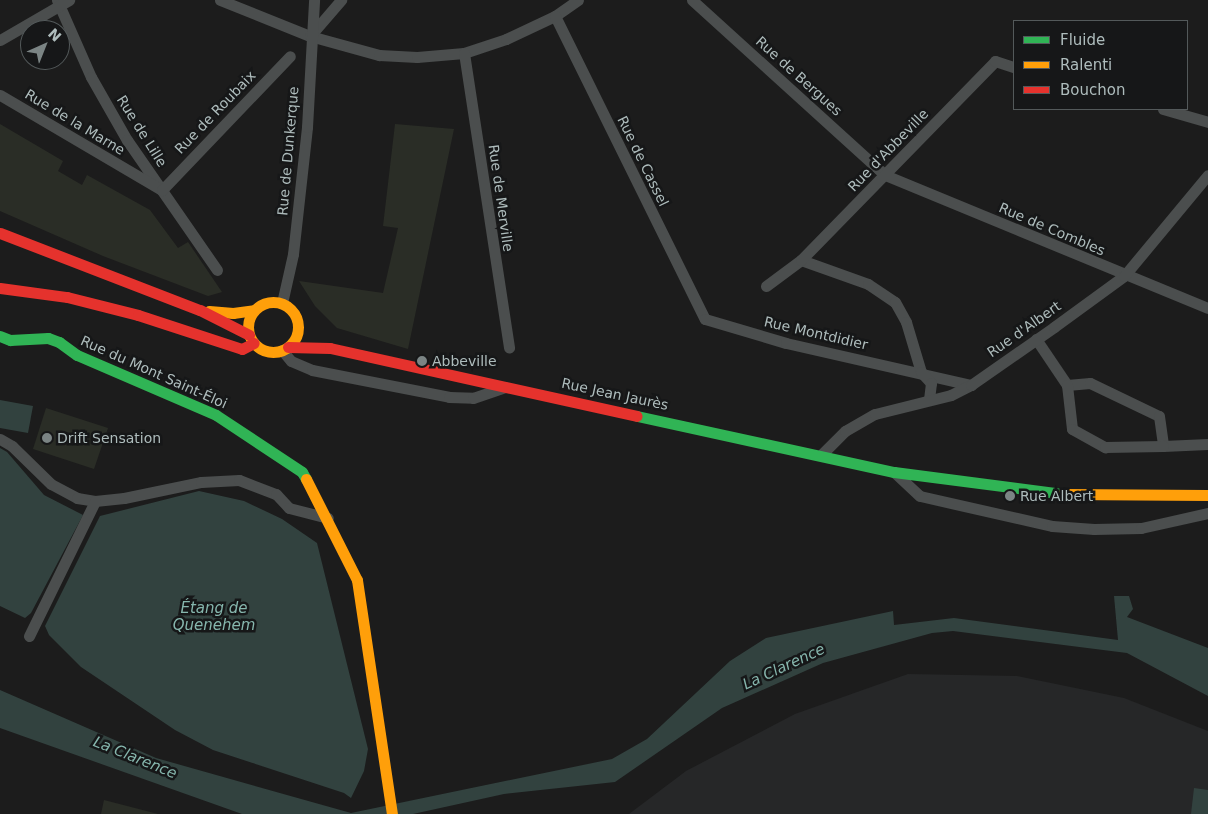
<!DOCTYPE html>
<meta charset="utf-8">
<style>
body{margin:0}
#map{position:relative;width:1208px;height:814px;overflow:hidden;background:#1c1c1c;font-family:"DejaVu Sans",sans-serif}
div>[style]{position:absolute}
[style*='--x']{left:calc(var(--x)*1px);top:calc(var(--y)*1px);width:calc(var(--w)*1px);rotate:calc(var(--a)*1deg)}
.built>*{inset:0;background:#262728}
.green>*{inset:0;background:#2a2d26}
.water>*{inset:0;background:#32423f}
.street>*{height:11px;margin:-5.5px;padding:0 5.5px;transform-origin:5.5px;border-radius:5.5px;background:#4b4e4e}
.fast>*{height:11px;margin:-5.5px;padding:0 5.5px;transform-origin:5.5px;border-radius:5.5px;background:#30b455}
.slow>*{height:11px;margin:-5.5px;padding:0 5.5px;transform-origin:5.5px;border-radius:5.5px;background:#ff9f0a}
.slow>.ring{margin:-5.5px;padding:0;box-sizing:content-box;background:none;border:11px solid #ff9f0a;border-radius:50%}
.jam>*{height:11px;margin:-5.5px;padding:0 5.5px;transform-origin:5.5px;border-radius:5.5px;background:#e5322d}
.dots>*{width:14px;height:14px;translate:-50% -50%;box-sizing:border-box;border:2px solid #161718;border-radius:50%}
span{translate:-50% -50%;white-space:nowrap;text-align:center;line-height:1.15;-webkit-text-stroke:5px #161718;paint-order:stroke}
.street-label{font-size:14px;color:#aebcbc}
.poi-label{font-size:14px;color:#aebcbc}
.left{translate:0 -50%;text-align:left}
.water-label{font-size:15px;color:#86b6ad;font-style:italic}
.legend{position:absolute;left:1013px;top:20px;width:175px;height:90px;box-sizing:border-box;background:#161718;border:1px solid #53595a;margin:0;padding:6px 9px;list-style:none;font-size:15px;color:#aebcbc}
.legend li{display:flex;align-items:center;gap:10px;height:25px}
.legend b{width:25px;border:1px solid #53595a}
.north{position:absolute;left:20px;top:20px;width:50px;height:50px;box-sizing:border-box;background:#161718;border:1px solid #53595a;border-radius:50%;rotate:44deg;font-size:14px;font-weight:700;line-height:20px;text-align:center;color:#aebcbc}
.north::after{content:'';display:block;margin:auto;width:18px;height:22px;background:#7b8484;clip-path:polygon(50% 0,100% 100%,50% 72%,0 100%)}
</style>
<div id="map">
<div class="built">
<div style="clip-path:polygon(908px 674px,1017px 676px,1124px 698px,1208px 731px,1208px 814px,629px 814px,686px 771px,795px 714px)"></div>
</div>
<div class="green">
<div style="clip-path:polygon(0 124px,63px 161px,58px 171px,82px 185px,87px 175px,150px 210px,178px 248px,188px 242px,222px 292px,208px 296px,103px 256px,0 211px)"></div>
<div style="clip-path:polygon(395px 124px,454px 129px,408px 349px,337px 328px,315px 306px,299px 281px,383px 293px,398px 228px,383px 226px)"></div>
<div style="clip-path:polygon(46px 408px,108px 428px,94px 469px,33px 449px)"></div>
<div style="clip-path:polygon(104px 800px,158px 814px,101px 814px)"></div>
</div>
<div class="water">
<div style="clip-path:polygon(0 400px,33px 406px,28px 433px,0 428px)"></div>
<div style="clip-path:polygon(0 448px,7px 452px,44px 495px,83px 515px,31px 613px,25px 618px,0 606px)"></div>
<div style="clip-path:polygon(199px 491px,244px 501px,282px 519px,317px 543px,368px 749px,364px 771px,351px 798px,344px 793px,213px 750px,175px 730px,81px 667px,49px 635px,45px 626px,100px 516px)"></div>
<div style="clip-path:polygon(1114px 596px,1129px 596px,1133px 609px,1127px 617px,1208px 648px,1208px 696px,1127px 653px,953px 631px,932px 633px,823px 663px,722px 708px,615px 782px,504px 794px,413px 814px,242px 814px,0 728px,0 690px,156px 758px,351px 813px,612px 759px,647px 739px,730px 661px,766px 638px,893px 611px,894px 625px,954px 618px,1118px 640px)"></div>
<div style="clip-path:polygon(1194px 788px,1208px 790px,1208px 814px,1191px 814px)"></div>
</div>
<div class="street">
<div style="--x:57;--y:0;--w:84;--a:66.2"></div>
<div style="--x:91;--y:77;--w:73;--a:60.3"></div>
<div style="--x:127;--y:140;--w:158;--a:55.3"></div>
<div style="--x:220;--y:0;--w:97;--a:21.8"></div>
<div style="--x:310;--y:36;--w:72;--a:15.4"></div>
<div style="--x:379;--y:55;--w:38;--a:3"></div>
<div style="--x:417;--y:57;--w:47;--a:-4.9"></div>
<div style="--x:464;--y:53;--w:44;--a:-18.4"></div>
<div style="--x:506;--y:39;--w:54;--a:-25.1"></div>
<div style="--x:555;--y:16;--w:28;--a:-35"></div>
<div style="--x:692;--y:0;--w:261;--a:42.2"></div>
<div style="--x:885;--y:175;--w:349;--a:22.4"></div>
<div style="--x:555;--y:16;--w:338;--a:63.7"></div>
<div style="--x:705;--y:319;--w:84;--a:16.5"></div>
<div style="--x:786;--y:343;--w:190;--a:12.8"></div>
<div style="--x:310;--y:36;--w:48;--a:-49.3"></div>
<div style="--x:0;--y:40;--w:80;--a:-30.1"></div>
<div style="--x:464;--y:53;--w:298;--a:81.3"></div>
<div style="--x:0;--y:95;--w:188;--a:30.4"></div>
<div style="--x:162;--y:190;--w:185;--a:-46.3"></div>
<div style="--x:1163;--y:109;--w:47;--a:16.1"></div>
<div style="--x:801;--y:260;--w:71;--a:19.7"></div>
<div style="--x:868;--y:284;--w:32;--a:34"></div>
<div style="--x:895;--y:302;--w:23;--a:61"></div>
<div style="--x:906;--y:322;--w:52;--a:73.3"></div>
<div style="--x:921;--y:372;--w:15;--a:48"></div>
<div style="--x:931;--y:383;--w:17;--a:97"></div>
<div style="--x:766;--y:286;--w:44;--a:-36.6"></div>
<div style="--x:801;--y:260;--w:278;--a:-45.7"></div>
<div style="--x:995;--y:61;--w:20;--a:18"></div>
<div style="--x:282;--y:303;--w:50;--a:-77.3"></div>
<div style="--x:293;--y:254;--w:128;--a:-83.7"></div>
<div style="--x:307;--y:127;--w:127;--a:-86.8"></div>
<div style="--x:1036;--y:339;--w:55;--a:56"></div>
<div style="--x:1067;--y:385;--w:23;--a:-5"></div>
<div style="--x:1090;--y:383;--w:76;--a:25.6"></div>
<div style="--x:1159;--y:416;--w:30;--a:82"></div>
<div style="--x:1163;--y:446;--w:45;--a:-2.5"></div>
<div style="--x:282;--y:350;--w:14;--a:51"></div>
<div style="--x:291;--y:361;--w:23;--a:23"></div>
<div style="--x:312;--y:370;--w:140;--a:11.1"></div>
<div style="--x:449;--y:397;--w:24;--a:2"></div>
<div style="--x:473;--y:398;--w:34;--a:-19"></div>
<div style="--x:1067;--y:385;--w:44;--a:83.5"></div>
<div style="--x:1072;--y:429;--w:38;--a:29"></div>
<div style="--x:1105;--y:447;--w:58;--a:-1"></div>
<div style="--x:0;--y:439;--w:14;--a:30"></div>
<div style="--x:12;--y:446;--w:54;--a:44.3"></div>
<div style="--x:51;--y:484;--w:30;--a:28"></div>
<div style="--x:77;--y:498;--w:18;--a:9"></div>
<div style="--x:95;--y:501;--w:29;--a:-6"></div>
<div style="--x:124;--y:498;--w:79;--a:-11.7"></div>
<div style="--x:201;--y:482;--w:38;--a:-3"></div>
<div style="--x:239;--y:480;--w:40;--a:21"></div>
<div style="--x:276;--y:494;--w:19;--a:47"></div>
<div style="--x:289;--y:508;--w:40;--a:14.4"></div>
<div style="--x:822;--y:454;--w:33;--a:-45"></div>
<div style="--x:845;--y:431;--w:34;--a:-30"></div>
<div style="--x:875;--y:414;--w:78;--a:-14"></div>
<div style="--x:951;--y:395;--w:22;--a:-27"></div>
<div style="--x:971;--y:385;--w:101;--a:-34.9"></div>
<div style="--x:1054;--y:327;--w:87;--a:-36.1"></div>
<div style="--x:1124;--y:276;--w:131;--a:-50.3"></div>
<div style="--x:894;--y:472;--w:35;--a:43"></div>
<div style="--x:920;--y:496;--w:135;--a:12.8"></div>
<div style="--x:1052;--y:526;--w:42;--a:4.1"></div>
<div style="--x:1094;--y:529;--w:47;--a:-1.2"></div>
<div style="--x:1141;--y:528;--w:69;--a:-12.6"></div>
<div style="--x:29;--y:636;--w:150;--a:-63.9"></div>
</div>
<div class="fast">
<div style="--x:0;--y:336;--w:11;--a:22"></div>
<div style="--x:10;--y:340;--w:38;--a:-3"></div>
<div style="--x:48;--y:338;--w:12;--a:20"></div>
<div style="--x:59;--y:342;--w:22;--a:36"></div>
<div style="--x:77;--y:355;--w:151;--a:23.3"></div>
<div style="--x:216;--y:415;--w:103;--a:33.5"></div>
<div style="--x:302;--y:472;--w:8;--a:60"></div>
<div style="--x:637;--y:416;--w:263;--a:12.3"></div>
<div style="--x:894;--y:472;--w:170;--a:7.4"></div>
</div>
<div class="slow">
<div class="ring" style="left:248px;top:302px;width:39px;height:39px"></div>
<div style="--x:209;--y:311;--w:24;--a:5"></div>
<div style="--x:233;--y:313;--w:21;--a:-8"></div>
<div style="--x:306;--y:479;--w:113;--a:63.2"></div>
<div style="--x:357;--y:580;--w:237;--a:81.5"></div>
<div style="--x:1063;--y:494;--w:145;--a:0.4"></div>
</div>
<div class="jam">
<div style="--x:0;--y:233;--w:214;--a:21.1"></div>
<div style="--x:200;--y:310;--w:55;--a:27"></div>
<div style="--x:0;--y:288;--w:68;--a:7.7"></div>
<div style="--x:67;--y:297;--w:73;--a:14.2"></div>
<div style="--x:138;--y:315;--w:109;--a:18.1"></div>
<div style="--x:242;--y:349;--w:13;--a:-27"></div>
<div style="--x:288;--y:347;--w:42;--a:1.4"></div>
<div style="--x:330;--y:348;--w:314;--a:12.5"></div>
</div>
<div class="dots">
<div style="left:422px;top:361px;background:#7b8484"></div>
<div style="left:47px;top:438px;background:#7b8484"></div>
<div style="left:1010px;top:496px;background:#7b8484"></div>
</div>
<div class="street-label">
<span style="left:799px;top:76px;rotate:42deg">Rue de Bergues</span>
<span style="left:215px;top:112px;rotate:-46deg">Rue de Roubaix</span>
<span style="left:75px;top:122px;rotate:31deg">Rue de la Marne</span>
<span style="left:142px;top:131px;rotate:58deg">Rue de Lille</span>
<span style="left:888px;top:150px;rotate:-46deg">Rue d'Abbeville</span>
<span style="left:288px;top:151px;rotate:-85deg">Rue de Dunkerque</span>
<span style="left:643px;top:161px;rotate:64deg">Rue de Cassel</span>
<span style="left:501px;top:198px;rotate:82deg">Rue de Merville</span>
<span style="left:1052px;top:229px;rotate:23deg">Rue de Combles</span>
<span style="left:1024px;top:329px;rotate:-35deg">Rue d'Albert</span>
<span style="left:816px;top:333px;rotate:13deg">Rue Montdidier</span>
<span style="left:154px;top:372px;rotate:24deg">Rue du Mont Saint-Éloi</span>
<span style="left:615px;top:394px;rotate:12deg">Rue Jean Jaurès</span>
</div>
<div class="poi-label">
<span class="left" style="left:432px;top:361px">Abbeville</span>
<span class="left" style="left:57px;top:438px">Drift Sensation</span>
<span class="left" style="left:1020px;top:496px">Rue Albert</span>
</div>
<div class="water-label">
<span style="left:214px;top:617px">Étang de<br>Quenehem</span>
<span style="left:784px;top:667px;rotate:-25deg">La Clarence</span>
<span style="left:135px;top:758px;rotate:22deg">La Clarence</span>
</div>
<ul class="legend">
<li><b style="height:6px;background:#30b455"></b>Fluide</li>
<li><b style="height:6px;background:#ff9f0a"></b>Ralenti</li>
<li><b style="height:6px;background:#e5322d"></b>Bouchon</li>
</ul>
<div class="north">N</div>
</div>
